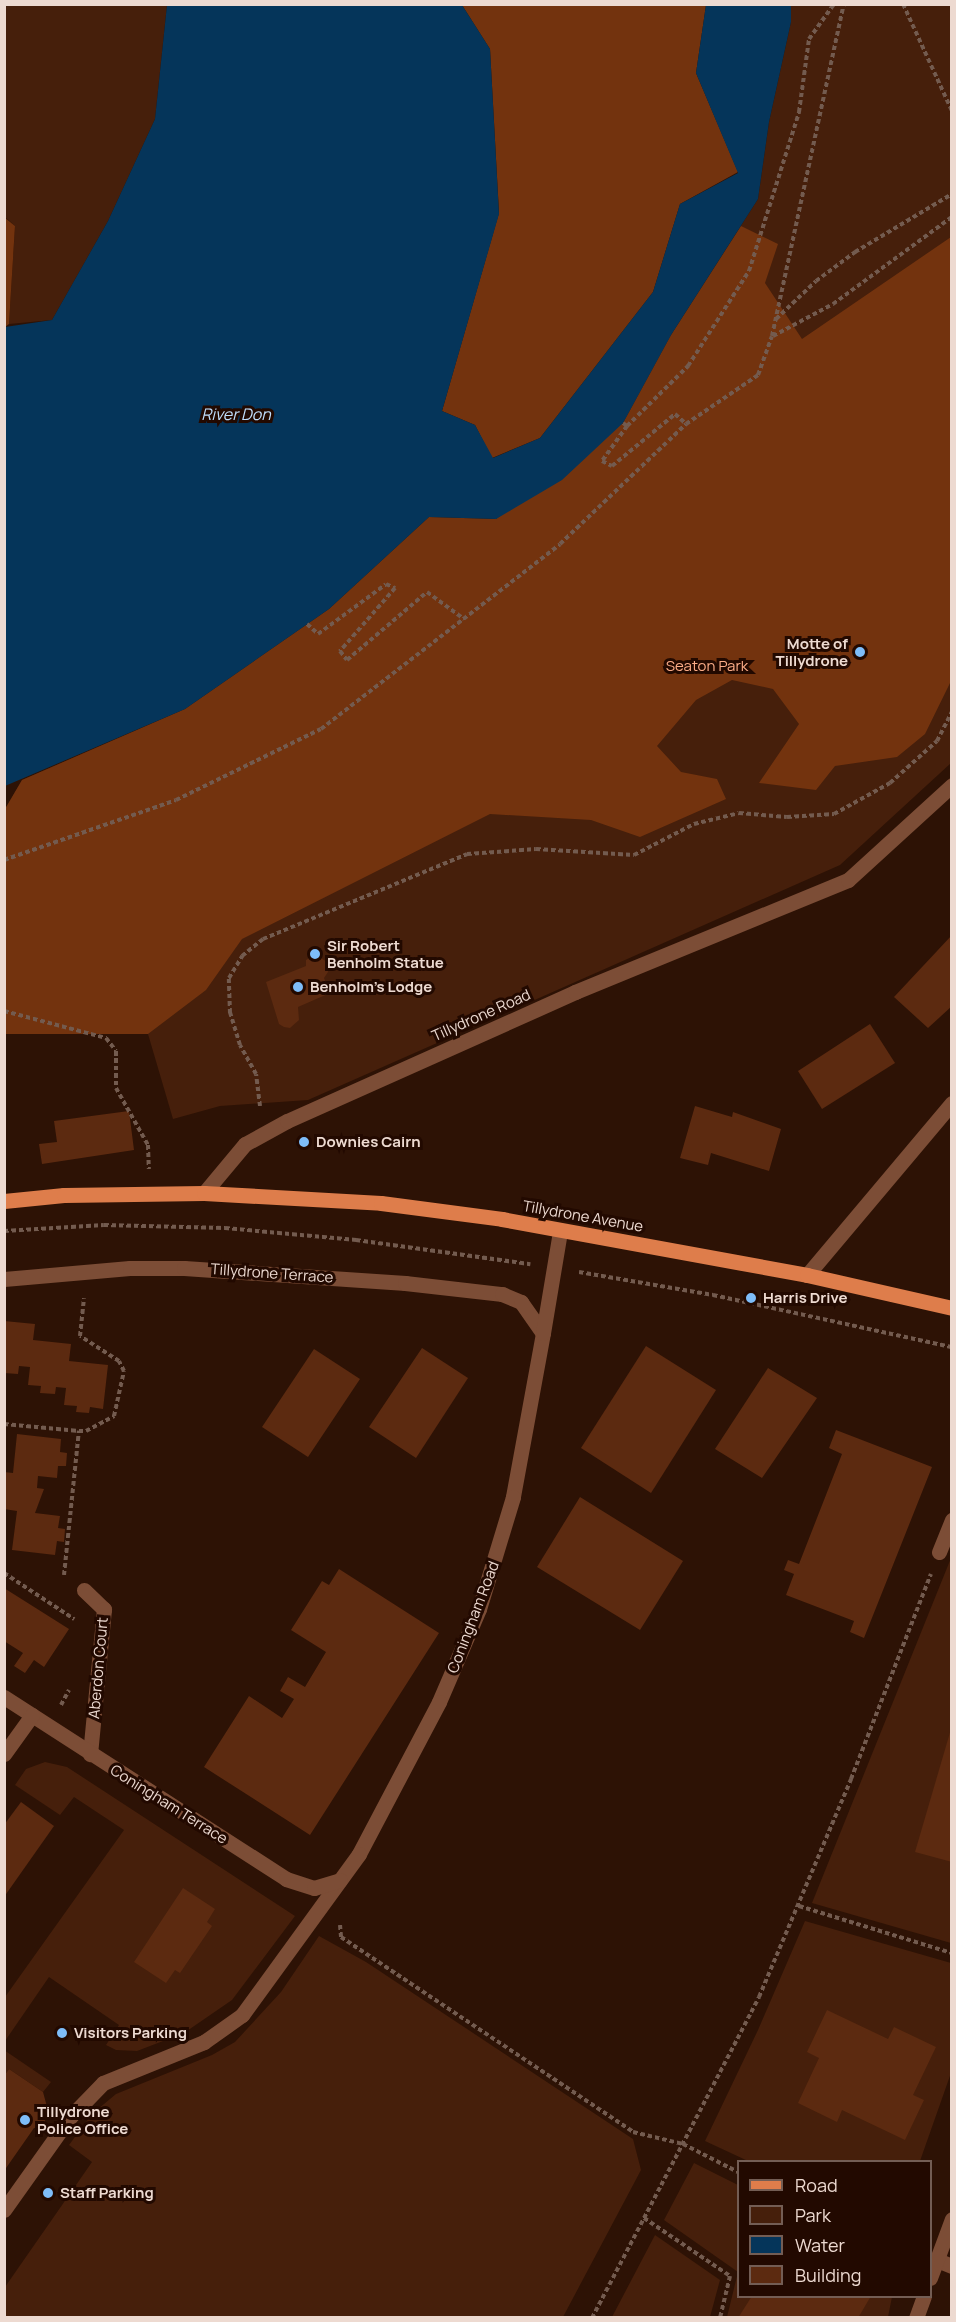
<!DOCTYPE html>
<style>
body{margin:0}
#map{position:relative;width:956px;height:2322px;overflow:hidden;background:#2d1205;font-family:Manrope,sans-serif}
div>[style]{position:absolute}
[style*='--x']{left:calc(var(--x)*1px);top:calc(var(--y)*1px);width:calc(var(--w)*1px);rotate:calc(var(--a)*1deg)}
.green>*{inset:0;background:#461f0b}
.forest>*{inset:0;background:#73330e}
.water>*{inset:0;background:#05355a}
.building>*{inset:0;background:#5c2a10}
.path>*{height:4px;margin-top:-2px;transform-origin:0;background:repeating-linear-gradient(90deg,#735b4f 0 4.5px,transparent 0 7.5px)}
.minor>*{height:15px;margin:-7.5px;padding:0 7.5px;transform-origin:7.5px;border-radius:7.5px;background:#7c4d36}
.major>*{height:15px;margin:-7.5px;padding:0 7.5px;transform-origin:7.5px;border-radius:7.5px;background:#de7d4b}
.dots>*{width:16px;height:16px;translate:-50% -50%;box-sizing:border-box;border:3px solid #220900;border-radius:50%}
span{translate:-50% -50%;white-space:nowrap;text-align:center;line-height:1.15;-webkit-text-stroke:6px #220900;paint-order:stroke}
.poi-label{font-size:15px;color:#eddad1;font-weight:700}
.right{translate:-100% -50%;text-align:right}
.left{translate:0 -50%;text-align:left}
.park-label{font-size:15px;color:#fbac87}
.street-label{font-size:15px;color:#eddad1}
.water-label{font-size:16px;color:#c0dffd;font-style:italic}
.frame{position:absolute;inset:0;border:6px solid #eddad1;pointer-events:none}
.legend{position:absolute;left:737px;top:2160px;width:195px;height:138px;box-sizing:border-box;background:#220900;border:2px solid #735d54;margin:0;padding:8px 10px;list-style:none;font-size:18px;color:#eddad1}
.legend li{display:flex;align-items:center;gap:12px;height:30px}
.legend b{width:30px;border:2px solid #735d54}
</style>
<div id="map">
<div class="green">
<div style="clip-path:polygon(5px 5px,167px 5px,155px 119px,108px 221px,52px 320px,9px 324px,15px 226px,5px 217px)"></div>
<div style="clip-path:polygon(791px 5px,951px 5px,951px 763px,840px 865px,308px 1100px,220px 1106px,173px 1119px,148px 1034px,5px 1034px,5px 809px,22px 780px,185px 709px,329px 609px,429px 517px,496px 519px,671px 335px,758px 199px,769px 122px,791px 22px)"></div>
<div style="clip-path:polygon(951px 1558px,951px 1943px,812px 1903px)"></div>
<div style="clip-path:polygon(45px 1762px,67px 1767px,295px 1916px,232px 2000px,184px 2033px,137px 2051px,116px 2050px,106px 2045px,119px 2025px,49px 1977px,5px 2041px,5px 1997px,124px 1830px,74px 1797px,60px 1815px,15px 1785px,26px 1769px)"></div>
<div style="clip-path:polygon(805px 1921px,951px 1963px,951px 2073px,920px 2161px,748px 2161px,705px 2141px,758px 2030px)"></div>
<div style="clip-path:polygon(319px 1936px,366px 1962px,633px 2139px,641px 2170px,563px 2317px,5px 2317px,5px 2287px,92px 2162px,69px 2145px,92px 2114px,116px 2094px,212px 2055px,235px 2042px,281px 1992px)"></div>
<div style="clip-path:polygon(4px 2050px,51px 2082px,43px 2092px,9px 2069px,5px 2075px)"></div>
<div style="clip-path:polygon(694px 2163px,738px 2185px,738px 2296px,892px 2297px,888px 2317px,727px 2317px,738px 2272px,664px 2220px)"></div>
<div style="clip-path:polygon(655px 2235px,720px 2280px,710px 2317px,612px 2317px)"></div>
</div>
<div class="forest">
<div style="clip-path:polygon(462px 5px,706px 5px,696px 73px,738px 172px,680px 204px,653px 292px,540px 438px,492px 458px,475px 425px,442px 411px,499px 213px,490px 49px)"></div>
<div style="clip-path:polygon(4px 217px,15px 226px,9px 324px,5px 327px)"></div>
<div style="clip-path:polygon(741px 226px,778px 244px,765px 283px,802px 339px,951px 237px,951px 681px,925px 734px,897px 757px,835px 766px,816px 790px,759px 783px,799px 724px,773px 689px,732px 680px,696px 700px,657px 746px,681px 772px,717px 779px,726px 799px,640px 837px,591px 820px,490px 814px,242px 939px,206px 990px,148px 1034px,5px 1034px,5px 809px,22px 780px,185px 709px,329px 609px,429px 517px,496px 519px,623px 423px,671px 335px)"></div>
</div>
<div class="water">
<div style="clip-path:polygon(167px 5px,462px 5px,490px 49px,499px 214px,442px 411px,475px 425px,493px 458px,540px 438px,653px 292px,680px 204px,738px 173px,696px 73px,706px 5px,791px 5px,791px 22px,769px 122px,758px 199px,671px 335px,623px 423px,562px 480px,496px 519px,429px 517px,329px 609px,185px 709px,5px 786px,5px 327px,52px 320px,108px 221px,155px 119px)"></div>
</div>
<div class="building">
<div style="clip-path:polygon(952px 935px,952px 1006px,928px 1028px,894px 997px)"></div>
<div style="clip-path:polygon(315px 954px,327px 962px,328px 972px,324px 978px,330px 993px,298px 1007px,299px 1020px,290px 1028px,284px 1027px,279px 1024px,266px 982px,306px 966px,306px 960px)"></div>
<div style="clip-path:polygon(870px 1024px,895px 1063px,822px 1109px,798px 1071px)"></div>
<div style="clip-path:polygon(695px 1106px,732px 1117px,733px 1112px,781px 1129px,769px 1171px,711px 1153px,708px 1165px,680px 1158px)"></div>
<div style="clip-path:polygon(129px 1111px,134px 1150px,42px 1164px,39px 1144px,57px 1142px,54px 1121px)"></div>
<div style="clip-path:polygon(4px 1321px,35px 1324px,33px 1340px,71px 1344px,69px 1361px,108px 1365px,103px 1409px,90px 1407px,89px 1413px,76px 1412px,77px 1406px,64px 1405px,66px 1388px,56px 1387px,55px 1394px,40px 1393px,41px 1386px,28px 1385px,30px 1367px,19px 1366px,18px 1374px,4px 1373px)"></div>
<div style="clip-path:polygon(646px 1346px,716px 1390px,651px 1493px,581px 1448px)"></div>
<div style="clip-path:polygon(422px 1348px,468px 1378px,416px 1458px,369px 1427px)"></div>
<div style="clip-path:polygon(314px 1349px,360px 1379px,308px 1457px,262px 1427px)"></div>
<div style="clip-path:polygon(768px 1368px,817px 1398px,762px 1478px,715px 1449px)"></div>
<div style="clip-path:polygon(836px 1430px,932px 1467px,864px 1638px,850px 1632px,854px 1621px,786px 1595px,794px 1574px,784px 1570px,788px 1560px,799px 1564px,842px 1454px,829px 1448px)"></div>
<div style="clip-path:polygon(17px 1434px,61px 1439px,60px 1452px,67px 1453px,66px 1466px,58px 1466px,57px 1478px,38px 1476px,37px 1488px,44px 1489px,35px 1513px,60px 1516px,58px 1528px,65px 1529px,64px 1542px,57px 1541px,55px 1555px,12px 1550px,17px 1511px,4px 1509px,4px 1472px,13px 1473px)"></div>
<div style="clip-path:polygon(580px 1497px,683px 1561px,640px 1630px,537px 1567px)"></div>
<div style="clip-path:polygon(339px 1569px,439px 1633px,310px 1835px,204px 1767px,249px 1696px,282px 1718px,294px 1699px,280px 1691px,288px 1677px,305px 1687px,326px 1652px,291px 1630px,322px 1581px,329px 1585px)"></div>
<div style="clip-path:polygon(4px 1588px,69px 1629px,44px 1667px,34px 1660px,25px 1673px,14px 1666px,23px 1653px,4px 1641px)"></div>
<div style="clip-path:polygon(951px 1729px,952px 1729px,952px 1862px,915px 1852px)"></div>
<div style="clip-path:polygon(21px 1802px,54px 1826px,4px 1897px,4px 1825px)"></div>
<div style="clip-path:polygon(183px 1888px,215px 1909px,207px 1922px,212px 1926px,180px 1973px,175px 1970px,166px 1983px,134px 1962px)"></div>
<div style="clip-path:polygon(827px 2010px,888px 2039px,894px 2027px,936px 2047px,913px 2095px,924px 2100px,905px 2140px,842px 2110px,837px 2122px,798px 2103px,819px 2058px,807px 2052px)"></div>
<div style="clip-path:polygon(9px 2069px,43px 2092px,49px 2114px,41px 2127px,34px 2128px,4px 2171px,4px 2076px)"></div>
<div style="clip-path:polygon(752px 2296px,871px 2296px,858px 2318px,738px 2318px)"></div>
</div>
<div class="path">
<div style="--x:903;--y:4;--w:118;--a:65.4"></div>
<div style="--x:776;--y:319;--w:55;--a:-43.5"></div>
<div style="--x:816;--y:281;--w:49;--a:-36.6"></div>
<div style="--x:855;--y:252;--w:113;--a:-30.9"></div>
<div style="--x:773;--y:336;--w:68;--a:-28.1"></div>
<div style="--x:833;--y:304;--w:147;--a:-36.2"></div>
<div style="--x:623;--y:423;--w:5;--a:37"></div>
<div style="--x:627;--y:426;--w:43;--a:125.5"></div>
<div style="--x:602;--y:461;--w:11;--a:27"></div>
<div style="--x:612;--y:466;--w:82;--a:-39.5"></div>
<div style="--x:675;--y:414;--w:15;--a:42"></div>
<div style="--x:627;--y:426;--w:86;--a:-44.5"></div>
<div style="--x:688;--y:366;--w:113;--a:-57.3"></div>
<div style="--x:749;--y:271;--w:167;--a:-72.5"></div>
<div style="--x:799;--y:112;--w:74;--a:-82.2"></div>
<div style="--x:809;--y:39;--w:43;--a:-54.5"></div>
<div style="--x:307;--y:624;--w:15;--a:42"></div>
<div style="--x:318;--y:634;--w:84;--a:-36.3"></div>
<div style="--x:386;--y:584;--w:10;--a:24"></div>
<div style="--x:395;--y:588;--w:84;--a:131.1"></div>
<div style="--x:340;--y:651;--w:11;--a:52"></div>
<div style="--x:347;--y:660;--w:105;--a:-40.4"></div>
<div style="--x:427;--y:592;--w:46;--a:36.1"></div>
<div style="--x:4;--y:860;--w:182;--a:-19.2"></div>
<div style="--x:176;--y:800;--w:161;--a:-26.1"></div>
<div style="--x:321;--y:729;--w:302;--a:-37.7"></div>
<div style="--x:560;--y:544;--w:174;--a:-43.6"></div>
<div style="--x:686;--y:424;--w:87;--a:-34.2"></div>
<div style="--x:758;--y:375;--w:41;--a:-70.3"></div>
<div style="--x:772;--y:336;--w:340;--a:-77.8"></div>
<div style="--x:4;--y:1011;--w:106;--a:14.8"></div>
<div style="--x:106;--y:1038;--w:16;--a:52"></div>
<div style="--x:116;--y:1051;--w:37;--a:90"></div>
<div style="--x:116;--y:1088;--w:65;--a:60.7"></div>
<div style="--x:148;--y:1145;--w:24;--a:88"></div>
<div style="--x:260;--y:1106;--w:32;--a:-97"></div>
<div style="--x:256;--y:1074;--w:33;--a:-119"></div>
<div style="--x:240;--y:1045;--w:34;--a:-107"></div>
<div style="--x:230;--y:1013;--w:35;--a:-92"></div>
<div style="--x:229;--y:978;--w:26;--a:-59"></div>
<div style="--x:242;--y:956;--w:27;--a:-39"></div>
<div style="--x:263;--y:939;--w:221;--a:-22.6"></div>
<div style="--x:467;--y:854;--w:69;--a:-4.1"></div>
<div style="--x:536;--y:849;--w:98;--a:3.5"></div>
<div style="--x:634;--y:855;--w:68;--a:-27.3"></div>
<div style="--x:694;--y:824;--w:46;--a:-13.7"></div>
<div style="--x:739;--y:813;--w:48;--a:4.8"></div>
<div style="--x:787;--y:817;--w:47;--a:-3.7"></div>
<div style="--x:834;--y:814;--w:64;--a:-29"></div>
<div style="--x:890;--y:783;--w:63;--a:-41.8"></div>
<div style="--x:937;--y:741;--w:33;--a:-63"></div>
<div style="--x:4;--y:1231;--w:100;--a:-3.4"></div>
<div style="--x:104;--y:1225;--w:121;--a:1.4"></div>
<div style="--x:225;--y:1228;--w:132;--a:5.2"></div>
<div style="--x:356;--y:1240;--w:176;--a:7.9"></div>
<div style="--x:579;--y:1272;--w:136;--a:9.7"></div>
<div style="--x:713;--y:1295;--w:245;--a:12.3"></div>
<div style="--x:4;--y:1394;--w:13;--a:90"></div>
<div style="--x:4;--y:1424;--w:75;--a:5.3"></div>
<div style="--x:4;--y:1573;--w:84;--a:33.3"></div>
<div style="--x:64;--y:1575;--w:145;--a:-84.1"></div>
<div style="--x:79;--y:1431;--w:7;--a:0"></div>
<div style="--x:86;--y:1431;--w:32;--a:-28"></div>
<div style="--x:114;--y:1416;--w:46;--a:-77.5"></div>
<div style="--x:124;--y:1371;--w:11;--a:-117"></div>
<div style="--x:119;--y:1361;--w:46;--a:-147.3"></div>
<div style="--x:80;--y:1336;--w:38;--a:-84"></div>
<div style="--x:61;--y:1705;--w:17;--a:-62"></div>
<div style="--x:799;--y:1906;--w:160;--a:17.1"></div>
<div style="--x:340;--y:1925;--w:12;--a:85"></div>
<div style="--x:341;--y:1937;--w:351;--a:33.7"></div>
<div style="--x:633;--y:2132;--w:51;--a:13.5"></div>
<div style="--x:683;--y:2144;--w:62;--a:27"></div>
<div style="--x:644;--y:2218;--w:104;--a:34"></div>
<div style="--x:730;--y:2276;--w:43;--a:103.4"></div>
<div style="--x:592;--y:2318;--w:362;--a:-62.5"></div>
<div style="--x:759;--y:1997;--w:237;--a:-67.1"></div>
<div style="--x:851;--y:1779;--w:220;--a:-68.7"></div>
</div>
<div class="minor">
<div style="--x:204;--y:1193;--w:64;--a:-50.1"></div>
<div style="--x:245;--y:1144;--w:48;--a:-28.7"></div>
<div style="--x:287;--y:1121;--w:316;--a:-24.1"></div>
<div style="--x:575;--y:992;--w:295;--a:-22.3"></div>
<div style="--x:848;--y:880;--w:141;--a:-42.4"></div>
<div style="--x:807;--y:1275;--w:225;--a:-49.9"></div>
<div style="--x:4;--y:1279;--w:126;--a:-5"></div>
<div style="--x:130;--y:1268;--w:54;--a:0"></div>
<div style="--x:184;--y:1268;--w:222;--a:3.9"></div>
<div style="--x:405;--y:1283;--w:98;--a:6.5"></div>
<div style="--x:502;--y:1294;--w:21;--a:23"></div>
<div style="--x:521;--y:1302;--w:38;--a:55"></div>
<div style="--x:543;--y:1333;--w:167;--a:100.4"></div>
<div style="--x:513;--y:1497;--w:117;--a:106.9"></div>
<div style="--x:479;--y:1609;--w:101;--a:113.3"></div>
<div style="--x:439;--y:1702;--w:172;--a:117.8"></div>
<div style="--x:359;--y:1854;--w:199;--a:126"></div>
<div style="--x:242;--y:2015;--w:47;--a:144.6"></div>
<div style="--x:204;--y:2042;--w:109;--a:157.9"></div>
<div style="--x:103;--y:2083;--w:47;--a:134.1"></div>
<div style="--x:70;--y:2117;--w:114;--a:125.4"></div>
<div style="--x:543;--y:1333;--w:103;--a:-80.5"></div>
<div style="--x:939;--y:1552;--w:35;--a:-68"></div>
<div style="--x:84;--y:1590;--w:28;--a:44"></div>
<div style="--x:104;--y:1609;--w:146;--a:95.5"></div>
<div style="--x:4;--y:1697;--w:336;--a:32.8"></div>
<div style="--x:286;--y:1879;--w:29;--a:18"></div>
<div style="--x:314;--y:1888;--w:27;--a:-17"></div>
<div style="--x:4;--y:1754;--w:48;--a:-54.3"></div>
<div style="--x:937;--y:2260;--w:16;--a:22"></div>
<div style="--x:930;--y:2278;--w:63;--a:-69.6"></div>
<div style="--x:916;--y:2318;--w:23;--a:-70"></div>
</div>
<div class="major">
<div style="--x:4;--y:1201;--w:60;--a:-5.7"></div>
<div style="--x:64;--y:1195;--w:140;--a:-0.8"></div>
<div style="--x:204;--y:1193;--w:177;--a:3.2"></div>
<div style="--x:381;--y:1203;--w:122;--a:7.5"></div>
<div style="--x:502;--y:1219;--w:310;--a:10.4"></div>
<div style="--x:807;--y:1275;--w:149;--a:12.8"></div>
</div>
<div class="dots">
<div style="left:860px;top:652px;background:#7ebdf9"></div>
<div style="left:315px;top:954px;background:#7ebdf9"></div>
<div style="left:298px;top:987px;background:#7ebdf9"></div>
<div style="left:304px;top:1142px;background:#7ebdf9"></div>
<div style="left:751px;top:1298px;background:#7ebdf9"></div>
<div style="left:62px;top:2033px;background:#7ebdf9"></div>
<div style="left:25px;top:2120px;background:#7ebdf9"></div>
<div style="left:48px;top:2193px;background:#7ebdf9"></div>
</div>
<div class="poi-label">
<span class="right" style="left:848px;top:652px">Motte of<br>Tillydrone</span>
<span class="left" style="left:327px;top:954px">Sir Robert<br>Benholm Statue</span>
<span class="left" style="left:310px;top:987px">Benholm's Lodge</span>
<span class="left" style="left:316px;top:1142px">Downies Cairn</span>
<span class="left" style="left:763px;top:1298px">Harris Drive</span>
<span class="left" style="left:74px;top:2033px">Visitors Parking</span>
<span class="left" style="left:37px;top:2120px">Tillydrone<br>Police Office</span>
<span class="left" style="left:60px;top:2193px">Staff Parking</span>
</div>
<div class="park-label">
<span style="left:707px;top:666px">Seaton Park</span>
</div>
<div class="street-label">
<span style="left:481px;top:1015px;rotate:-24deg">Tillydrone Road</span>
<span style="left:583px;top:1216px;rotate:10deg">Tillydrone Avenue</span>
<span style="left:272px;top:1273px;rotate:4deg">Tillydrone Terrace</span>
<span style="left:473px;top:1617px;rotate:-69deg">Coningham Road</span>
<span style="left:98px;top:1668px;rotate:-85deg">Aberdon Court</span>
<span style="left:169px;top:1804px;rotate:32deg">Coningham Terrace</span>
</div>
<div class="water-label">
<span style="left:236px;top:414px">River Don</span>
</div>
<div class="frame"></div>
<ul class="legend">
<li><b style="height:8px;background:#de7d4b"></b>Road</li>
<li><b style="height:16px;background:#461f0b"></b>Park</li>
<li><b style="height:16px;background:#05355a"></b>Water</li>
<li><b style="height:16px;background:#5c2a10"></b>Building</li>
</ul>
</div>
